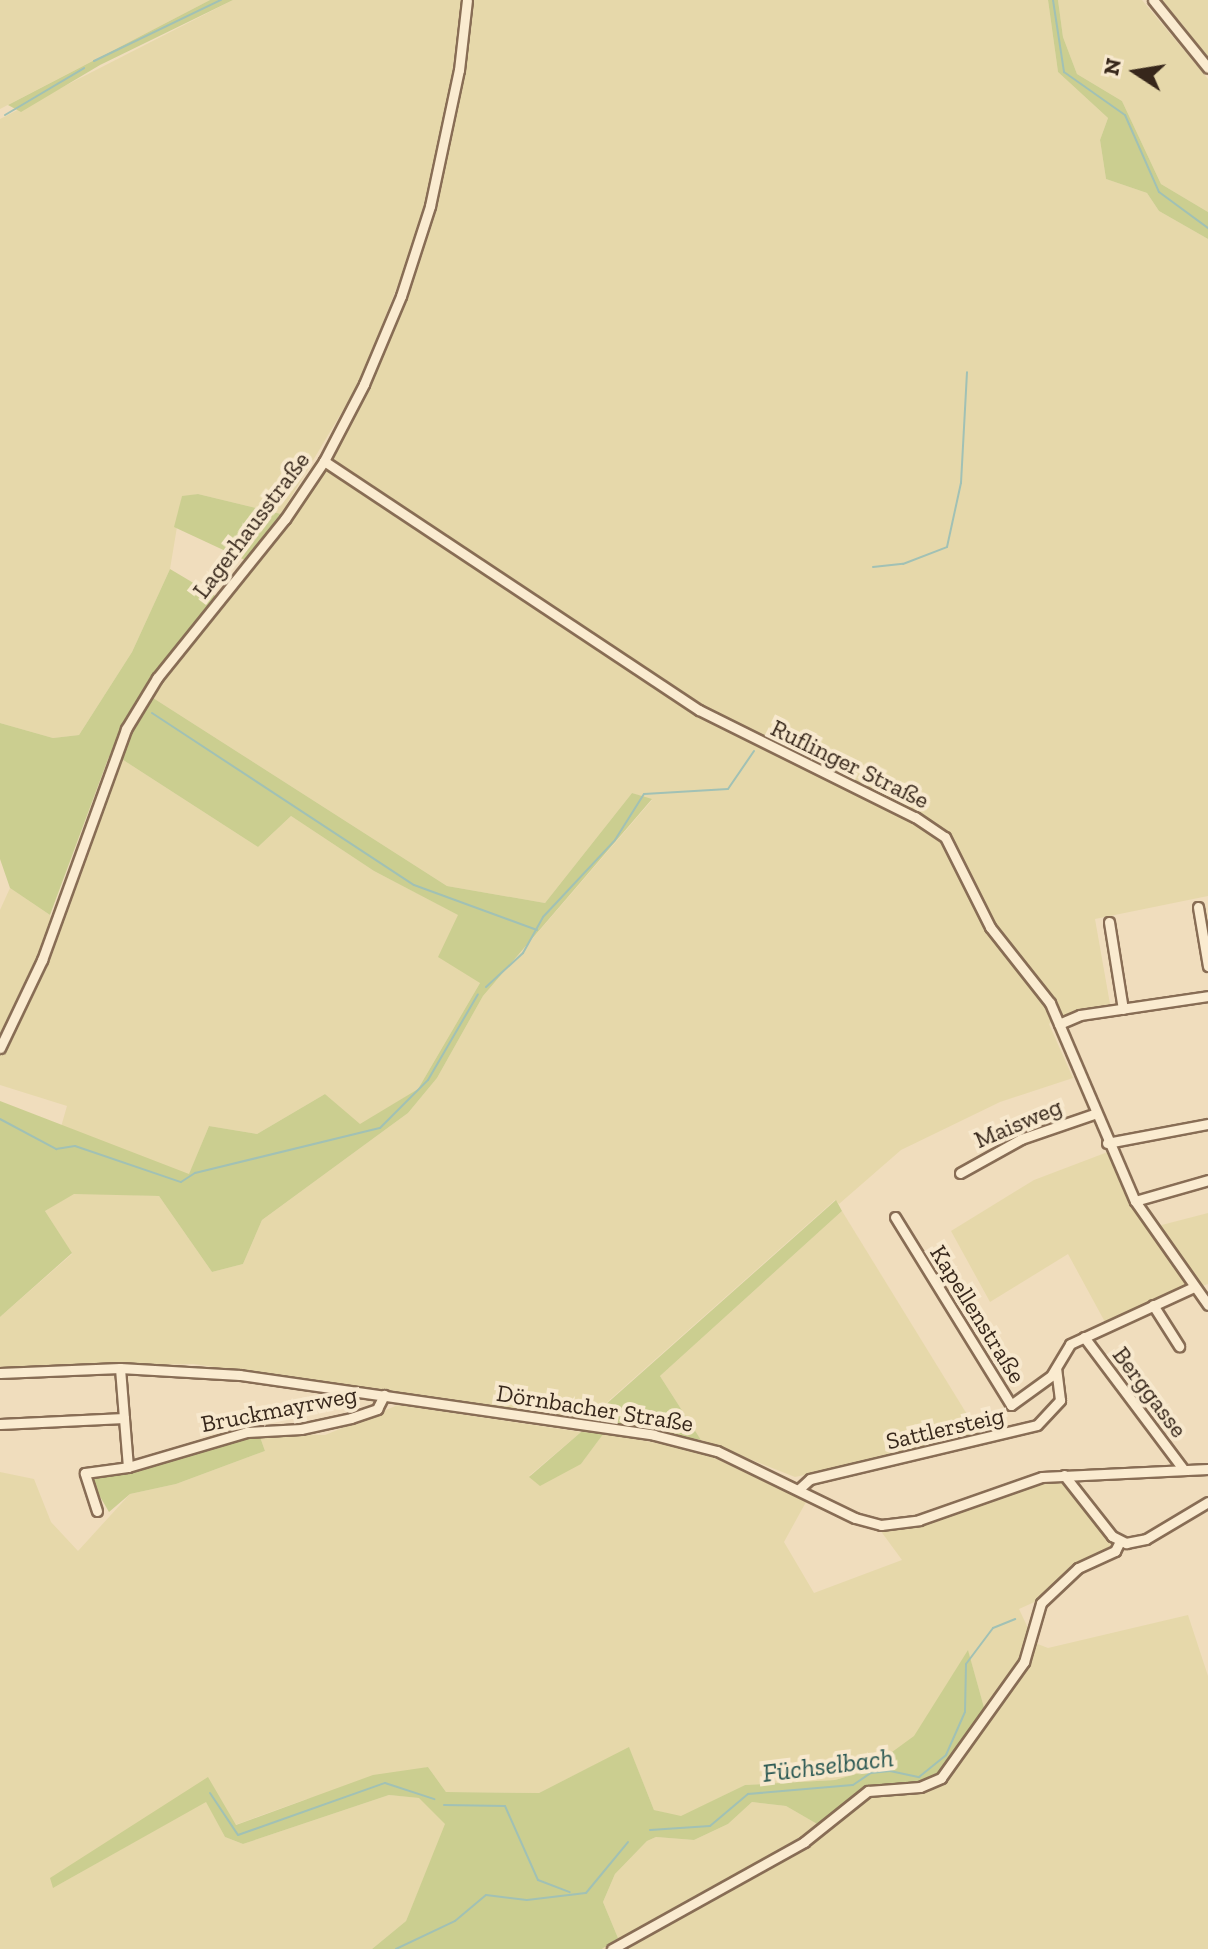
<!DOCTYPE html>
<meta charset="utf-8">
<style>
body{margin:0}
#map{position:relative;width:1208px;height:1949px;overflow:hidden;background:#f0ddbd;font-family:"Zilla Slab",serif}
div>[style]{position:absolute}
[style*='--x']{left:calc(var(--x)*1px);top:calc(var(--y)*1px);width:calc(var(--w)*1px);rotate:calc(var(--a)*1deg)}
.farmland>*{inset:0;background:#e6d8aa}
.green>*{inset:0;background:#cbce90}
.stream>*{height:2px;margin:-1px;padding:0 1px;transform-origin:1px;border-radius:1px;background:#a1c1b5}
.roads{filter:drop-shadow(2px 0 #886d55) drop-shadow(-2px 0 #886d55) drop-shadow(0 2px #886d55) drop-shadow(0 -2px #886d55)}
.minor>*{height:9px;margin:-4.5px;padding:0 4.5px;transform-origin:4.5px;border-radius:4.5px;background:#faebd0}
span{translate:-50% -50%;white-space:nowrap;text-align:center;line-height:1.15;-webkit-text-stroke:8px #f7e8cd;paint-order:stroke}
.street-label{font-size:24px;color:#37271b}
.water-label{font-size:26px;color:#295752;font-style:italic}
.north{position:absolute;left:1096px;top:32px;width:80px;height:80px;-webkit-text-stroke:6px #f7e8cd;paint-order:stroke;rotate:282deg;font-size:22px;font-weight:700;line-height:32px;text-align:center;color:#37271b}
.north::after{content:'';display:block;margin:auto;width:28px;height:36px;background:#37271b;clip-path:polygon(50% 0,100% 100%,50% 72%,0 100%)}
</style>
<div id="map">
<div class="farmland">
<div style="clip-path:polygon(0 0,210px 0,0 109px)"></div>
<div style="clip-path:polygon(233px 0,463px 0,442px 142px,418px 234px,358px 385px,281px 514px,198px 494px,182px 497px,170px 569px,132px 652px,79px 735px,53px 738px,0 723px,0 119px)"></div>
<div style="clip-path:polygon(471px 0,1048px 0,1058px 72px,1108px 118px,1100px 140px,1106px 179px,1147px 193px,1159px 211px,1208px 239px,1208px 896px,1095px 919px,1110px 1004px,1055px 1018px,1049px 1024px,1073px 1078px,1000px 1102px,901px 1150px,839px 1204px,835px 1200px,587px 1420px,193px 1364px,0 1368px,0 1317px,72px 1254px,45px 1211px,74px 1193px,159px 1196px,212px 1272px,243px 1264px,262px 1220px,408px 1113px,437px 1078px,483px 996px,652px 800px,632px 793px,545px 903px,447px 886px,150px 696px,291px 516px,384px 348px,426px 238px,454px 118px)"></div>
<div style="clip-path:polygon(1058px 0,1142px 0,1208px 79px,1208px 212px,1161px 184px,1122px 101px,1077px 74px,1063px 37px)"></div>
<div style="clip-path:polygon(1161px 0,1208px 0,1208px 58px,1183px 25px)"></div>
<div style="clip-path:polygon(117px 756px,258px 847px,291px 816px,374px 871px,459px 915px,480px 983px,418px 1089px,360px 1125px,325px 1094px,257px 1134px,209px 1126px,189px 1175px,61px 1127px,67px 1106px,0 1085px,0 1055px,36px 984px)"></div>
<div style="clip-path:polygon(10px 888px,50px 915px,51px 925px,0 1040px,0 910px)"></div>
<div style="clip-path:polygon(1113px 1150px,1154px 1227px,1208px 1213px,1208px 1284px,1105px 1322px,1068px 1254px,990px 1302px,951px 1231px,1034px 1180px)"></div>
<div style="clip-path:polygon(842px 1211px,981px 1437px,795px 1477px,701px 1440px,660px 1376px)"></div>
<div style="clip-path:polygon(398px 1405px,581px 1432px,529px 1476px,581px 1464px,604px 1433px,702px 1452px,806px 1502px,784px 1542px,814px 1593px,902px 1560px,880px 1530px,920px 1525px,1029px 1483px,1059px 1480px,1114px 1543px,1041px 1599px,1019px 1609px,1035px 1643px,1048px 1648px,1188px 1615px,1208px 1676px,1208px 1949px,602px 1949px,618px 1938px,603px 1902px,615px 1874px,647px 1841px,656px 1837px,694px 1840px,728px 1824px,752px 1802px,786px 1806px,824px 1828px,985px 1711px,968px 1651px,914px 1737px,866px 1771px,835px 1780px,745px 1785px,681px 1817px,654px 1810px,629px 1748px,539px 1793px,446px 1792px,428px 1767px,304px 1800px,235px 1825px,208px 1778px,53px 1888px,206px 1801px,225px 1837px,243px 1844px,389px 1795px,420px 1798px,446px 1824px,406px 1921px,372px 1949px,0 1949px,0 1472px,34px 1479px,51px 1522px,78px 1551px,130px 1494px,176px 1484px,265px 1451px,259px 1434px,325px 1435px)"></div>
</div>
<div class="green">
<div style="clip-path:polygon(210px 0,233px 0,100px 65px,21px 112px,8px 105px)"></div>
<div style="clip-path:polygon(1048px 0,1058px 0,1063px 37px,1077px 74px,1122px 101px,1161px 184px,1208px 212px,1208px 239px,1159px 211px,1147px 193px,1106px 179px,1100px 140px,1108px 118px,1058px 72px)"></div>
<div style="clip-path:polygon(198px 494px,281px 514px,247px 561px,174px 527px,182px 496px)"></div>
<div style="clip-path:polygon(170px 569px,217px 597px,133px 708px,108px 759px,50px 915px,10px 888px,0 859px,0 723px,53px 738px,79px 735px,132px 652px)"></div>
<div style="clip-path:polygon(150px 696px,447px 886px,545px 903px,632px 793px,652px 799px,483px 996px,437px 1078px,408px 1113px,262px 1220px,243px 1264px,212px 1272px,159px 1196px,74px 1194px,45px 1211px,72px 1253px,0 1317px,0 1101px,189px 1174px,209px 1126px,257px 1134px,325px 1094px,360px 1124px,418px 1089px,480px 983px,438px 957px,458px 915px,374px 871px,291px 816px,258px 847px,117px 756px)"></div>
<div style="clip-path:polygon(836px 1200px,842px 1211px,660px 1376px,701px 1440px,606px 1423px,595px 1414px)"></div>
<div style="clip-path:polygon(581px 1432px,604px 1433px,581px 1464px,540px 1486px,529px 1477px)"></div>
<div style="clip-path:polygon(259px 1434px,265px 1451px,176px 1484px,130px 1494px,109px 1512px,88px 1476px,127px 1473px,208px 1444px)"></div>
<div style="clip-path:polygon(968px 1650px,985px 1711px,948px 1767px,919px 1782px,857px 1800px,824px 1828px,786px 1806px,752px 1802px,728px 1824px,694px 1840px,656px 1837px,647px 1841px,615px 1874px,603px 1902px,618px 1938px,602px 1949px,372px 1949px,406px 1921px,445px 1824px,419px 1798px,389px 1795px,243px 1844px,225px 1837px,206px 1802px,53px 1888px,50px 1878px,208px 1777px,236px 1825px,373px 1775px,428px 1767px,446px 1792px,539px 1793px,629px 1747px,654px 1810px,681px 1816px,745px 1785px,835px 1780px,866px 1771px,914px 1736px)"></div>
</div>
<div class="stream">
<div style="--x:1053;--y:0;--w:73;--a:81.3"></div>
<div style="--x:1064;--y:72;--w:75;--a:35.2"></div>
<div style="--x:1125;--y:115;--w:84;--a:66.2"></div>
<div style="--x:1159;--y:192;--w:61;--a:36.3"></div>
<div style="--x:94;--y:61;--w:141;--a:-25.7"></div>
<div style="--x:5;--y:115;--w:92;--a:-30.7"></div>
<div style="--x:873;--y:567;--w:30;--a:-6"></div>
<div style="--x:903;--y:564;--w:47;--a:-21.1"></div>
<div style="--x:947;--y:547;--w:66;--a:-77.7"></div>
<div style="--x:961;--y:483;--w:111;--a:-86.9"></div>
<div style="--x:152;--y:713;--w:313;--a:33.3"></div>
<div style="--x:414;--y:885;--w:131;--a:20.1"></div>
<div style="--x:486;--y:987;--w:50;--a:-42.6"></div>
<div style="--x:523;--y:953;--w:41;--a:-60.9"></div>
<div style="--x:543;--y:917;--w:105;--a:-46.9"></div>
<div style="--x:615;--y:840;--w:54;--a:-57.8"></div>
<div style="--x:644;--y:794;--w:84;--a:-3.4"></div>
<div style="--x:728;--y:789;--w:46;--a:-55.6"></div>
<div style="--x:0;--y:1119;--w:64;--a:28.2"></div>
<div style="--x:56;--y:1149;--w:19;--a:-9"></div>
<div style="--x:75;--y:1146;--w:112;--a:18.8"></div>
<div style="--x:181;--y:1182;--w:17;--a:-33"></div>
<div style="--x:195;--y:1173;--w:190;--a:-13.7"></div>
<div style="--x:380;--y:1128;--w:68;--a:-45"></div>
<div style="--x:428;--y:1080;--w:99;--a:-59.8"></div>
<div style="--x:210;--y:1793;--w:50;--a:56.3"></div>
<div style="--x:238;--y:1835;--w:156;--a:-19.5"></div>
<div style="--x:385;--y:1783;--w:52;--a:18.1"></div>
<div style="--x:444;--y:1805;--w:61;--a:0.9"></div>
<div style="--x:505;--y:1806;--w:81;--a:66"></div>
<div style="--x:538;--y:1880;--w:34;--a:21"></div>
<div style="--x:650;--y:1830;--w:60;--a:-3.8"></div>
<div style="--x:710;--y:1826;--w:50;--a:-40.1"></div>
<div style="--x:748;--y:1794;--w:105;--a:-4.9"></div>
<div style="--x:853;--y:1785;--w:22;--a:-34"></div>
<div style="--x:871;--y:1773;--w:19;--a:-6"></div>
<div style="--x:890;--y:1771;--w:30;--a:12"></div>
<div style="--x:919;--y:1777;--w:35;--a:-39"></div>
<div style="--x:946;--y:1755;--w:47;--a:-66.2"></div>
<div style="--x:965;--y:1712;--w:48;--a:-88.8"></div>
<div style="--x:966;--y:1664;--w:45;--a:-53.1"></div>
<div style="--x:993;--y:1628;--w:24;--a:-22"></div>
<div style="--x:396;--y:1949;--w:65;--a:-25.4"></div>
<div style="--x:455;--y:1921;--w:40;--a:-40"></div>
<div style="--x:486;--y:1895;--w:41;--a:7"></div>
<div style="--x:527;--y:1900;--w:59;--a:-6.8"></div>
<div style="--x:586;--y:1893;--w:66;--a:-50.5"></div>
</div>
<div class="roads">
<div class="minor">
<div style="--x:1153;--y:0;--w:87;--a:51"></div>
<div style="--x:324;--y:461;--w:450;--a:33.6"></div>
<div style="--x:699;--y:710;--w:241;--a:26.4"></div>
<div style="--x:915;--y:817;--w:36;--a:34"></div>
<div style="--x:945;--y:837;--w:101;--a:63.4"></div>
<div style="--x:990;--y:927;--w:97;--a:51.7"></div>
<div style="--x:1050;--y:1003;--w:215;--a:66.8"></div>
<div style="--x:1135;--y:1201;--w:127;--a:54.9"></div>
<div style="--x:1198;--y:907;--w:60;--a:80.4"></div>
<div style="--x:1109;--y:922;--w:88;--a:80.9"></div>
<div style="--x:1059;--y:1024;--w:23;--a:-23"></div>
<div style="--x:1080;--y:1015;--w:129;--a:-8.4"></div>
<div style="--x:0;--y:1048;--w:98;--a:-64.5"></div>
<div style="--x:42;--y:960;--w:246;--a:-70"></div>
<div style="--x:126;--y:729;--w:60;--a:-58.7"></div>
<div style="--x:157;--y:678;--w:204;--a:-51.2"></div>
<div style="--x:285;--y:519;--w:70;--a:-56.1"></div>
<div style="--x:324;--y:461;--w:87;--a:-62.5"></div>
<div style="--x:364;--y:384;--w:95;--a:-67.2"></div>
<div style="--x:401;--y:296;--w:95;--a:-72.1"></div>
<div style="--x:430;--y:206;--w:139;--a:-78"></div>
<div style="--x:459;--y:70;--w:70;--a:-83.5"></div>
<div style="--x:1107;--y:1143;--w:103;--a:-10.7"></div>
<div style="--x:960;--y:1173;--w:70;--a:-29.1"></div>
<div style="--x:1021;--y:1139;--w:77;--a:-18.9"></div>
<div style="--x:1135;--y:1201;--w:76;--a:-16"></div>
<div style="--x:895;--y:1217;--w:221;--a:58.3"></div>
<div style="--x:1011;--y:1405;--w:49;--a:-35.9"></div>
<div style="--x:1051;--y:1376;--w:37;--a:-59"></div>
<div style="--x:1070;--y:1344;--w:136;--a:-24.7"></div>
<div style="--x:1153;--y:1305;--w:49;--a:57.6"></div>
<div style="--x:1084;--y:1337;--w:166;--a:53.1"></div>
<div style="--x:0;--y:1373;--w:120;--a:-2.4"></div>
<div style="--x:120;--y:1368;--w:120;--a:3.3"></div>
<div style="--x:240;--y:1375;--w:418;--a:8.2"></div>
<div style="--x:654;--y:1435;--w:65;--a:14.3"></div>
<div style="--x:717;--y:1451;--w:153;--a:25.9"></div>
<div style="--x:855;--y:1518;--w:27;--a:15"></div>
<div style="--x:881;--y:1525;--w:38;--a:-7"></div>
<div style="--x:919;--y:1520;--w:130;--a:-19.3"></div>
<div style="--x:1042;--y:1477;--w:166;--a:-2.8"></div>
<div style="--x:0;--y:1424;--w:124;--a:-2.8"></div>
<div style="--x:124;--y:1418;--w:50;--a:-94.6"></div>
<div style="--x:128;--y:1467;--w:124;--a:-16.4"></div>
<div style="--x:247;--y:1432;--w:54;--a:-3.2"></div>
<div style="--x:301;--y:1429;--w:51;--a:-12.4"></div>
<div style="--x:351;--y:1418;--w:28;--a:-19"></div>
<div style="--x:377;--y:1409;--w:16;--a:-63"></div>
<div style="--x:1064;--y:1475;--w:78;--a:51.8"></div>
<div style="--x:1112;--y:1536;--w:16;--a:27"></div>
<div style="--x:1126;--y:1543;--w:20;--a:-11"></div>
<div style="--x:1146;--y:1539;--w:72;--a:-30.8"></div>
<div style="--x:799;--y:1489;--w:15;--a:-42"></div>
<div style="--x:810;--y:1479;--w:233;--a:-13.4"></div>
<div style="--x:1037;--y:1425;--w:34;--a:-47"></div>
<div style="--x:1060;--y:1400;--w:31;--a:-97"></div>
<div style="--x:97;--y:1511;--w:40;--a:-108"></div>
<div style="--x:85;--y:1473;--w:43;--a:-7.9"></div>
<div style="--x:128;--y:1467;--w:49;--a:-94.7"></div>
<div style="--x:612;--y:1949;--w:220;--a:-29.1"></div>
<div style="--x:804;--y:1842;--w:82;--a:-38.6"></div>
<div style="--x:868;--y:1791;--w:52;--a:-4.4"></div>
<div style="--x:920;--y:1787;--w:23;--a:-23"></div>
<div style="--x:941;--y:1778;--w:143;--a:-54.4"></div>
<div style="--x:1024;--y:1662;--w:61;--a:-73.9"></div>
<div style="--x:1041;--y:1603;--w:51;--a:-43.4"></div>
<div style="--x:1078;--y:1568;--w:41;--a:-24.7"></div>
<div style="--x:1115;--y:1551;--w:11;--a:-63"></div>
</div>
</div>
<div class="street-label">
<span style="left:251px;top:525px;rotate:-53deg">Lagerhausstraße</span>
<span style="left:850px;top:764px;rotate:26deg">Ruflinger Straße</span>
<span style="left:1018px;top:1123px;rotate:-23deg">Maisweg</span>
<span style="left:978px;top:1314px;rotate:58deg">Kapellenstraße</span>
<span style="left:1150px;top:1392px;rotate:53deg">Berggasse</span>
<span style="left:595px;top:1408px;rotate:9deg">Dörnbacher Straße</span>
<span style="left:279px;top:1409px;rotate:-11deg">Bruckmayrweg</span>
<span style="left:945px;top:1428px;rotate:-13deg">Sattlersteig</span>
</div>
<div class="water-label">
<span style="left:828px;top:1766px;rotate:-7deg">Füchselbach</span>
</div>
<div class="north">N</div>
</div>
